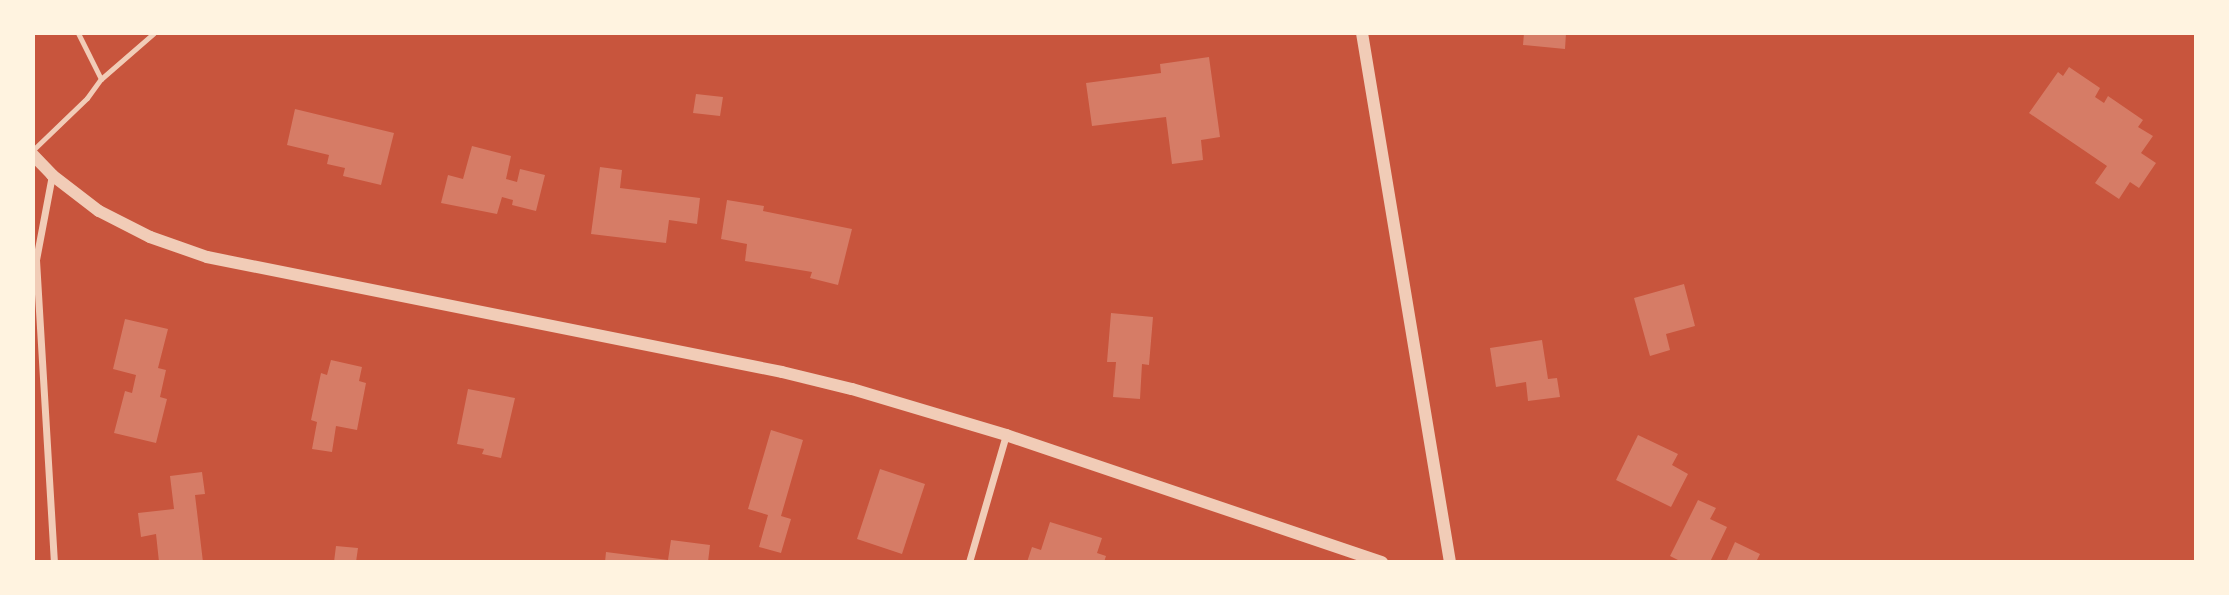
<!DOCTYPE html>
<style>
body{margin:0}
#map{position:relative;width:2229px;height:595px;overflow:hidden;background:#c8553d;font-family:"Work Sans",sans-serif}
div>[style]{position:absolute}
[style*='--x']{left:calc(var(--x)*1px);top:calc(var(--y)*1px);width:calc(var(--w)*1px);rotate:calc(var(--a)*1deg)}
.building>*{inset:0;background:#d67c66}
.service>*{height:5px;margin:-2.5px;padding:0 2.5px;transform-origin:2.5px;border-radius:2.5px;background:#f1ccb7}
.minor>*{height:7px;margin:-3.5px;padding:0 3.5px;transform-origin:3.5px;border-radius:3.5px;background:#f1ccb7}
.tertiary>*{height:12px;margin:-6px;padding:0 6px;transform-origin:6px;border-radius:6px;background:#f1ccb7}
span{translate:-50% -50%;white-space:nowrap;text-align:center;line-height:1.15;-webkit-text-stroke:5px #fff3e0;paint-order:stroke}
.frame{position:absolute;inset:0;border:35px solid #fff3e0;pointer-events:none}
</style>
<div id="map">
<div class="building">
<div style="clip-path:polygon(1524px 33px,1566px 33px,1565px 49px,1523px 45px)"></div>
<div style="clip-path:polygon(1209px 57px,1220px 137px,1201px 140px,1203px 160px,1172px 164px,1166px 117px,1092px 126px,1086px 83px,1161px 73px,1160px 64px)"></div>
<div style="clip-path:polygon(2069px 67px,2100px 88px,2095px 97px,2104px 103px,2108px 96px,2143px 120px,2138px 127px,2153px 136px,2141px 153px,2156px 163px,2139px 188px,2130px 182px,2119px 199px,2095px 183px,2107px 166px,2029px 113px,2058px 72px,2063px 76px)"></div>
<div style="clip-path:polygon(696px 94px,723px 97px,720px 116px,693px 113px)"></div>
<div style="clip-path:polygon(295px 109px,394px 133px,381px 185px,343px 176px,345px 168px,327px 164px,329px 155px,287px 145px)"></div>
<div style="clip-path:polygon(472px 146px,511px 156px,506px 179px,517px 182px,520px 169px,545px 175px,536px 211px,512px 205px,513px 200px,502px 197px,497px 214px,441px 203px,448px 175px,463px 179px)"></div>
<div style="clip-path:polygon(600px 167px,622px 170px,620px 188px,700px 198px,697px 224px,669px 220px,666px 243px,591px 234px)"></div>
<div style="clip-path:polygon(727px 200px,764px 206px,763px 211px,852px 229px,838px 285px,810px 278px,812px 272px,745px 261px,747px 244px,721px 239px)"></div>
<div style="clip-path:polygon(1684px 284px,1695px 326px,1666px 334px,1670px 350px,1650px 356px,1634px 298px)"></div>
<div style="clip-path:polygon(1111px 313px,1153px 317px,1149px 365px,1142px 364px,1140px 399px,1113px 397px,1116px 362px,1107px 362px)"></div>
<div style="clip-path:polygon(125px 319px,168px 329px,158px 368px,166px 370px,160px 397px,167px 399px,156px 443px,114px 433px,125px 391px,132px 393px,136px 375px,113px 369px)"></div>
<div style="clip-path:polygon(1542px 340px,1548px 379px,1557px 378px,1560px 397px,1528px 401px,1526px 382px,1496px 387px,1490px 348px)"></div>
<div style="clip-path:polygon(331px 360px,362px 367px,359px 381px,366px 383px,357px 430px,336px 426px,332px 452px,312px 449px,317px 422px,311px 420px,321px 373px,327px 375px)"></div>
<div style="clip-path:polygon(468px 389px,515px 398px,501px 458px,482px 454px,484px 449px,457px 444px)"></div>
<div style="clip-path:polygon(771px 430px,803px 440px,781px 516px,791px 519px,781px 553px,759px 547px,768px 515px,748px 509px)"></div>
<div style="clip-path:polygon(1638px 435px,1678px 454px,1672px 465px,1688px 474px,1671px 507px,1616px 480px)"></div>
<div style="clip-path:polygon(880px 469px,925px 484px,902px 554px,857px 539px)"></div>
<div style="clip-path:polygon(202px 472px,205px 494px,195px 495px,203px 562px,159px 562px,156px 534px,141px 537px,138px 513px,174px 509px,170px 476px)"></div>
<div style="clip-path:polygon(1698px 500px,1716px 508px,1710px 519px,1727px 527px,1710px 562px,1682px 562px,1670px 556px)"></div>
<div style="clip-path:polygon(1050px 522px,1102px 538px,1097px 553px,1106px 556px,1104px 562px,1027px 562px,1032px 547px,1041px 550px)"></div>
<div style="clip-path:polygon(671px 540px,710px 545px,708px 562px,605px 562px,606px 552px,668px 560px)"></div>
<div style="clip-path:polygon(1735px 542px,1760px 554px,1756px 562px,1726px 562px)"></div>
<div style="clip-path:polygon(336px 546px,358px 548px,356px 562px,334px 562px)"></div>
</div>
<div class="service">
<div style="--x:101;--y:79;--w:70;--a:-41"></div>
<div style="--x:33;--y:150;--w:75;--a:-43.9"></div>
<div style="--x:87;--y:98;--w:24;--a:-54"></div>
<div style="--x:101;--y:79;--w:51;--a:-116.6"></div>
</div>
<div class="minor">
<div style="--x:52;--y:175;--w:86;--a:100.7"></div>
<div style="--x:36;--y:260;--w:303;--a:86.6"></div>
<div style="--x:969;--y:562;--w:132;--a:-73.8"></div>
</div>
<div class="tertiary">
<div style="--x:1362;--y:33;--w:536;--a:80.56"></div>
<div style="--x:33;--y:155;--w:28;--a:46"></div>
<div style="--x:52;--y:175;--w:59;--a:37.5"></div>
<div style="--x:99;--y:211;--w:57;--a:27"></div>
<div style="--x:150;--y:237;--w:60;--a:19.3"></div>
<div style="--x:207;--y:257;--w:586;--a:11.31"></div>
<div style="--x:782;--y:372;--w:72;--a:13.7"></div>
<div style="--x:852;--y:389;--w:161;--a:16.6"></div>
<div style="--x:1006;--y:435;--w:397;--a:18.7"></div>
</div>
<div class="frame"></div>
</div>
